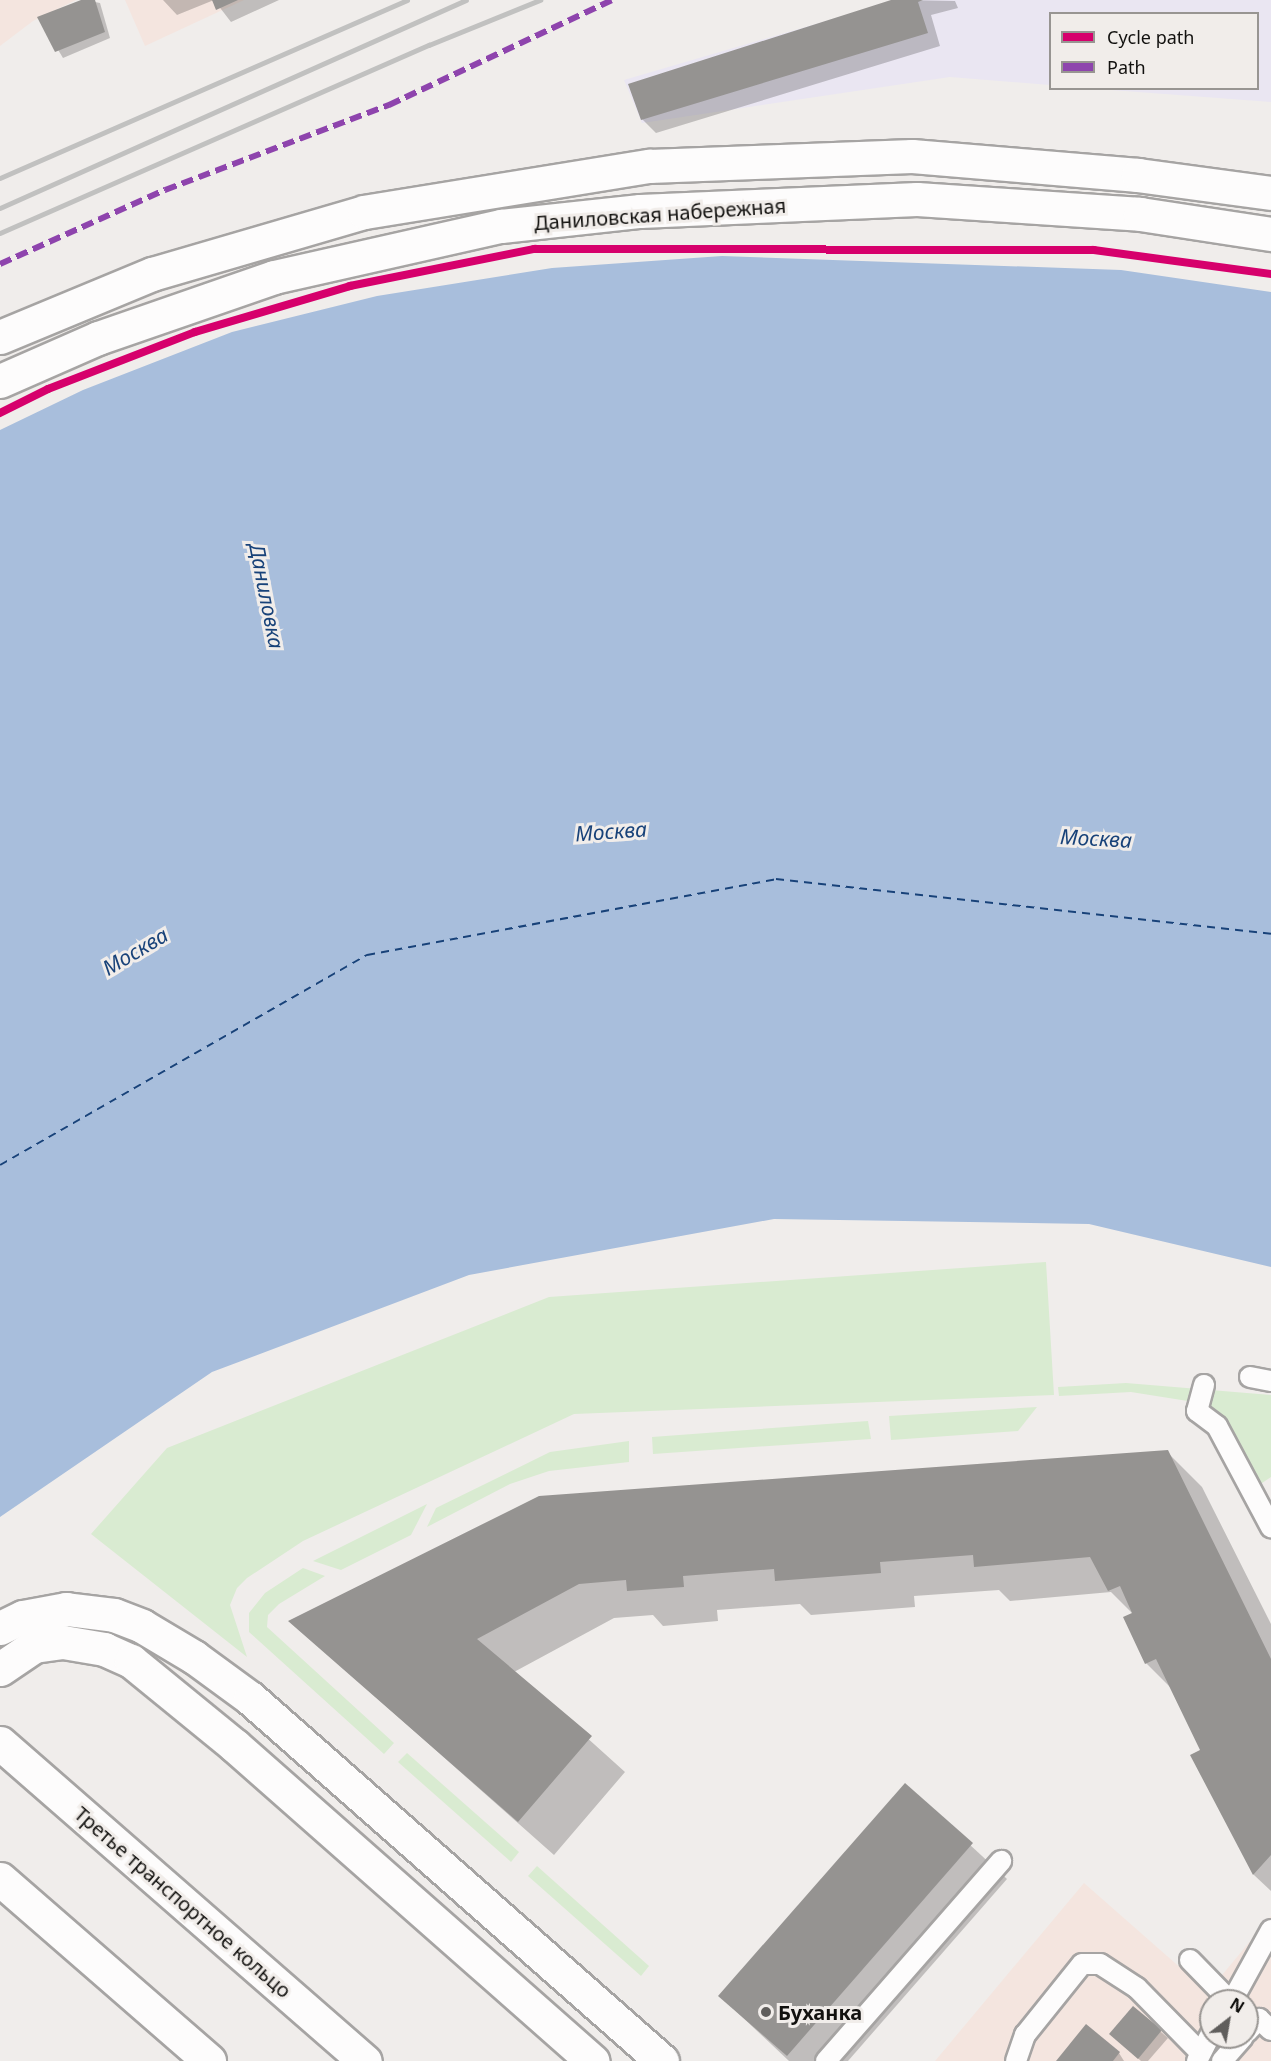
<!DOCTYPE html>
<meta charset="utf-8">
<style>
body{margin:0}
#map{position:relative;width:1271px;height:2061px;overflow:hidden;background:#f0edeb;font-family:"Noto Sans",sans-serif}
div>[style]{position:absolute}
[style*='--x']{left:calc(var(--x)*1px);top:calc(var(--y)*1px);width:calc(var(--w)*1px);rotate:calc(var(--a)*1deg)}
.commercial>*{inset:0;background:#f4e5df}
.industrial>*{inset:0;background:#eae6f2}
.green>*{inset:0;background:#d9ebd1}
.water>*{inset:0;background:#a8bedc}
.shadow>*{inset:0;background:#0003}
.ferry>*{height:1.5px;margin-top:-0.75px;transform-origin:0;background:repeating-linear-gradient(90deg,#184279 0 8px,transparent 0 14px)}
.building>*{inset:0;background:#959391}
.roads{filter:drop-shadow(2px 0 #a6a4a3) drop-shadow(-2px 0 #a6a4a3) drop-shadow(0 2px #a6a4a3) drop-shadow(0 -2px #a6a4a3)}
.lane>*{height:20px;margin:-10px;padding:0 10px;transform-origin:10px;border-radius:10px;background:#fdfcfc}
.secondary>*{height:33px;margin:-16.5px;padding:0 16.5px;transform-origin:16.5px;border-radius:16.5px;background:#fdfcfc}
.primary>*{height:33px;margin:-16.5px;padding:0 16.5px;transform-origin:16.5px;border-radius:16.5px;background:#fdfcfc}
.rail>*{height:4.5px;margin:-2.25px;padding:0 2.25px;transform-origin:2.25px;border-radius:2.25px;background:#c1c1c0}
.quiet>*{height:6px;margin-top:-3px;transform-origin:0;background:repeating-linear-gradient(90deg,#8e44ad 0 12px,transparent 0 18px)}
.cycleway>*{height:8px;margin:-4px;padding:0 4px;transform-origin:4px;border-radius:4px;background:#d6006c}
.dots>*{width:16px;height:16px;translate:-50% -50%;box-sizing:border-box;border:3px solid #f1edea;border-radius:50%}
span{translate:-50% -50%;white-space:nowrap;text-align:center;line-height:1.15;-webkit-text-stroke:6px #f1edea;paint-order:stroke}
.street-label{font-size:20px;color:#12110f}
.poi-label{font-size:20px;color:#12110f;font-weight:700}
.left{translate:0 -50%;text-align:left}
.water-label{font-size:21px;color:#184279;font-style:italic}
.legend{position:absolute;left:1049px;top:12px;width:210px;height:78px;box-sizing:border-box;background:#f1edea;border:2px solid #989592;margin:0;padding:8px 10px;list-style:none;font-size:18px;color:#12110f}
.legend li{display:flex;align-items:center;gap:12px;height:30px}
.legend b{width:30px;border:2px solid #989592}
.north{position:absolute;left:1199px;top:1989px;width:60px;height:60px;box-sizing:border-box;background:#f1edea;border:2px solid #989592;border-radius:50%;rotate:31deg;font-size:16px;font-weight:700;line-height:24px;text-align:center;color:#12110f}
.north::after{content:'';display:block;margin:auto;width:21px;height:27px;background:#605e5c;clip-path:polygon(50% 0,100% 100%,50% 72%,0 100%)}
</style>
<div id="map">
<div class="commercial">
<div style="clip-path:polygon(0 0,76px 0,33px 21px,0 46px)"></div>
<div style="clip-path:polygon(125px 0,244px 0,145px 46px)"></div>
<div style="clip-path:polygon(evenodd,1084px 1883px,1208px 1992px,1271px 1916px,1271px 2061px,935px 2061px,1084px 1883px,1211px 2001px,1247px 2001px,1247px 2037px,1211px 2037px,1211px 2001px)"></div>
</div>
<div class="industrial">
<div style="clip-path:polygon(898px 0,1271px 0,1271px 102px,1098px 89px,1258px 88px,1258px 14px,1050px 14px,1050px 85px,950px 77px,642px 123px,624px 80px)"></div>
</div>
<div class="green">
<div style="clip-path:polygon(1046px 1262px,1054px 1395px,574px 1414px,303px 1541px,247px 1578px,237px 1588px,230px 1605px,247px 1657px,91px 1534px,167px 1448px,549px 1297px)"></div>
<div style="clip-path:polygon(1126px 1383px,1271px 1395px,1271px 1477px,1256px 1487px,1194px 1402px,1131px 1392px,1059px 1396px,1058px 1387px)"></div>
<div style="clip-path:polygon(1037px 1407px,1018px 1431px,891px 1440px,889px 1416px)"></div>
<div style="clip-path:polygon(868px 1421px,871px 1439px,653px 1454px,652px 1437px)"></div>
<div style="clip-path:polygon(629px 1441px,629px 1462px,549px 1471px,510px 1484px,427px 1527px,436px 1508px,550px 1452px)"></div>
<div style="clip-path:polygon(427px 1504px,411px 1535px,341px 1570px,313px 1561px)"></div>
<div style="clip-path:polygon(303px 1568px,325px 1576px,279px 1604px,268px 1615px,267px 1627px,394px 1743px,384px 1754px,249px 1632px,249px 1613px,265px 1593px)"></div>
<div style="clip-path:polygon(407px 1753px,519px 1852px,511px 1862px,398px 1762px)"></div>
<div style="clip-path:polygon(537px 1866px,649px 1966px,641px 1976px,528px 1876px)"></div>
</div>
<div class="water">
<div style="clip-path:polygon(722px 256px,1121px 270px,1271px 292px,1271px 1267px,1089px 1224px,774px 1219px,469px 1275px,212px 1372px,0 1517px,0 430px,83px 390px,232px 332px,377px 296px,552px 268px)"></div>
</div>
<div class="shadow">
<div style="clip-path:polygon(85px 0,100px 3px,110px 38px,63px 58px,39px 18px)"></div>
<div style="clip-path:polygon(163px 0,279px 0,231px 22px,214px 0,177px 15px)"></div>
<div style="clip-path:polygon(903px 0,955px 1px,958px 8px,931px 15px,940px 46px,656px 133px,642px 119px)"></div>
<div style="clip-path:polygon(1167px 1452px,1202px 1487px,1271px 1624px,1271px 1891px,1254px 1875px,1192px 1756px,1202px 1751px,1171px 1688px,1146px 1663px,1133px 1614px,1111px 1592px,1010px 1601px,999px 1590px,914px 1596px,915px 1607px,811px 1615px,800px 1604px,717px 1610px,718px 1621px,663px 1626px,653px 1615px,614px 1618px,514px 1672px,625px 1772px,554px 1855px,290px 1621px)"></div>
<div style="clip-path:polygon(905px 1785px,1007px 1879px,848px 2061px,789px 2061px,720px 1996px)"></div>
<div style="clip-path:polygon(1133px 2008px,1168px 2038px,1148px 2061px,1141px 2061px,1117px 2040px)"></div>
<div style="clip-path:polygon(1119px 2053px,1124px 2061px,1058px 2061px)"></div>
</div>
<div class="ferry">
<div style="--x:0;--y:1165;--w:423;--a:-29.8"></div>
<div style="--x:367;--y:955;--w:416;--a:-10.5"></div>
<div style="--x:776;--y:879;--w:498;--a:6.3"></div>
</div>
<div class="building">
<div style="clip-path:polygon(81px 0,95px 0,105px 32px,55px 52px,37px 17px)"></div>
<div style="clip-path:polygon(212px 0,238px 0,216px 10px)"></div>
<div style="clip-path:polygon(891px 0,923px 0,918px 2px,928px 33px,641px 120px,628px 84px)"></div>
<div style="clip-path:polygon(1168px 1450px,1271px 1659px,1271px 1855px,1253px 1875px,1190px 1755px,1200px 1750px,1156px 1659px,1145px 1664px,1123px 1617px,1132px 1613px,1120px 1586px,1108px 1591px,1090px 1557px,974px 1567px,973px 1555px,880px 1562px,881px 1573px,775px 1581px,774px 1569px,683px 1576px,684px 1587px,627px 1591px,626px 1580px,579px 1584px,477px 1639px,592px 1736px,518px 1822px,288px 1621px,539px 1496px)"></div>
<div style="clip-path:polygon(905px 1783px,973px 1843px,787px 2056px,718px 1996px)"></div>
<div style="clip-path:polygon(1133px 2006px,1162px 2030px,1138px 2059px,1109px 2034px)"></div>
<div style="clip-path:polygon(1086px 2024px,1120px 2052px,1113px 2061px,1056px 2061px)"></div>
</div>
<div class="roads">
<div class="lane">
<div style="--x:1250;--y:1377;--w:21;--a:11"></div>
<div style="--x:1204;--y:1385;--w:27;--a:105"></div>
<div style="--x:1197;--y:1411;--w:25;--a:37"></div>
<div style="--x:1217;--y:1426;--w:115;--a:61.9"></div>
<div style="--x:1190;--y:1960;--w:57;--a:45.7"></div>
<div style="--x:1232;--y:2001;--w:81;--a:-61.2"></div>
<div style="--x:1247;--y:2032;--w:18;--a:-47"></div>
<div style="--x:1259;--y:2019;--w:16;--a:43"></div>
<div style="--x:826;--y:2061;--w:266;--a:-48.8"></div>
<div style="--x:1016;--y:2061;--w:28;--a:-71"></div>
<div style="--x:1025;--y:2035;--w:91;--a:-51.2"></div>
<div style="--x:1082;--y:1964;--w:18;--a:0"></div>
<div style="--x:1100;--y:1964;--w:44;--a:33"></div>
<div style="--x:1137;--y:1988;--w:90;--a:45.5"></div>
<div style="--x:1197;--y:2061;--w:30;--a:-63"></div>
<div style="--x:1222;--y:2061;--w:32;--a:-49"></div>
</div>
<div class="secondary">
<div style="--x:0;--y:337;--w:165;--a:-22.5"></div>
<div style="--x:152;--y:274;--w:221;--a:-16.3"></div>
<div style="--x:364;--y:212;--w:289;--a:-9.2"></div>
<div style="--x:649;--y:166;--w:263;--a:-2.2"></div>
<div style="--x:912;--y:156;--w:227;--a:4.8"></div>
<div style="--x:1138;--y:175;--w:134;--a:7.7"></div>
<div style="--x:0;--y:381;--w:107;--a:-23.7"></div>
<div style="--x:98;--y:338;--w:186;--a:-19.1"></div>
<div style="--x:274;--y:277;--w:233;--a:-12.7"></div>
<div style="--x:501;--y:226;--w:140;--a:-6.2"></div>
<div style="--x:640;--y:211;--w:277;--a:-2.5"></div>
<div style="--x:917;--y:199;--w:224;--a:3.8"></div>
<div style="--x:1140;--y:214;--w:133;--a:8.7"></div>
<div style="--x:0;--y:1628;--w:25;--a:-26"></div>
<div style="--x:23;--y:1617;--w:44;--a:-10.5"></div>
<div style="--x:66;--y:1609;--w:48;--a:7.1"></div>
<div style="--x:114;--y:1615;--w:30;--a:21"></div>
<div style="--x:142;--y:1626;--w:61;--a:30.8"></div>
<div style="--x:194;--y:1657;--w:69;--a:36.2"></div>
<div style="--x:250;--y:1698;--w:549;--a:41.38"></div>
<div style="--x:0;--y:1669;--w:41;--a:-34.1"></div>
<div style="--x:34;--y:1646;--w:29;--a:-8"></div>
<div style="--x:63;--y:1642;--w:42;--a:9.7"></div>
<div style="--x:104;--y:1649;--w:30;--a:24"></div>
<div style="--x:131;--y:1661;--w:133;--a:39.2"></div>
<div style="--x:234;--y:1745;--w:478;--a:41.4"></div>
</div>
<div class="primary">
<div style="--x:0;--y:1743;--w:484;--a:41.1"></div>
<div style="--x:0;--y:1879;--w:277;--a:41"></div>
</div>
</div>
<div class="rail">
<div style="--x:0;--y:178;--w:444;--a:-23.6"></div>
<div style="--x:0;--y:208;--w:510;--a:-24.05"></div>
<div style="--x:0;--y:233;--w:468;--a:-23.7"></div>
<div style="--x:429;--y:45;--w:120;--a:-22.1"></div>
</div>
<div class="quiet">
<div style="--x:0;--y:264;--w:181;--a:-24.2"></div>
<div style="--x:165;--y:190;--w:240;--a:-20.8"></div>
<div style="--x:389;--y:105;--w:246;--a:-25.2"></div>
</div>
<div class="cycleway">
<div style="--x:0;--y:413;--w:54;--a:-26.6"></div>
<div style="--x:48;--y:389;--w:158;--a:-21.2"></div>
<div style="--x:195;--y:332;--w:162;--a:-16.5"></div>
<div style="--x:350;--y:286;--w:188;--a:-11.4"></div>
<div style="--x:534;--y:249;--w:560;--a:0.1"></div>
<div style="--x:1094;--y:250;--w:179;--a:7.7"></div>
</div>
<div class="dots">
<div style="left:766px;top:2012px;background:#605e5c"></div>
</div>
<div class="street-label">
<span style="left:660px;top:214px;rotate:-4deg">Даниловская набережная</span>
<span style="left:183px;top:1902px;rotate:41deg">Третье транспортное кольцо</span>
</div>
<div class="poi-label">
<span class="left" style="left:778px;top:2012px">Буханка</span>
</div>
<div class="water-label">
<span style="left:267px;top:596px;rotate:79deg">Даниловка</span>
<span style="left:611px;top:831px;rotate:-4deg">Москва</span>
<span style="left:1096px;top:838px;rotate:3deg">Москва</span>
<span style="left:135px;top:951px;rotate:-31deg">Москва</span>
</div>
<ul class="legend">
<li><b style="height:8px;background:#d6006c"></b>Cycle path</li>
<li><b style="height:8px;background:#8e44ad"></b>Path</li>
</ul>
<div class="north">N</div>
</div>
